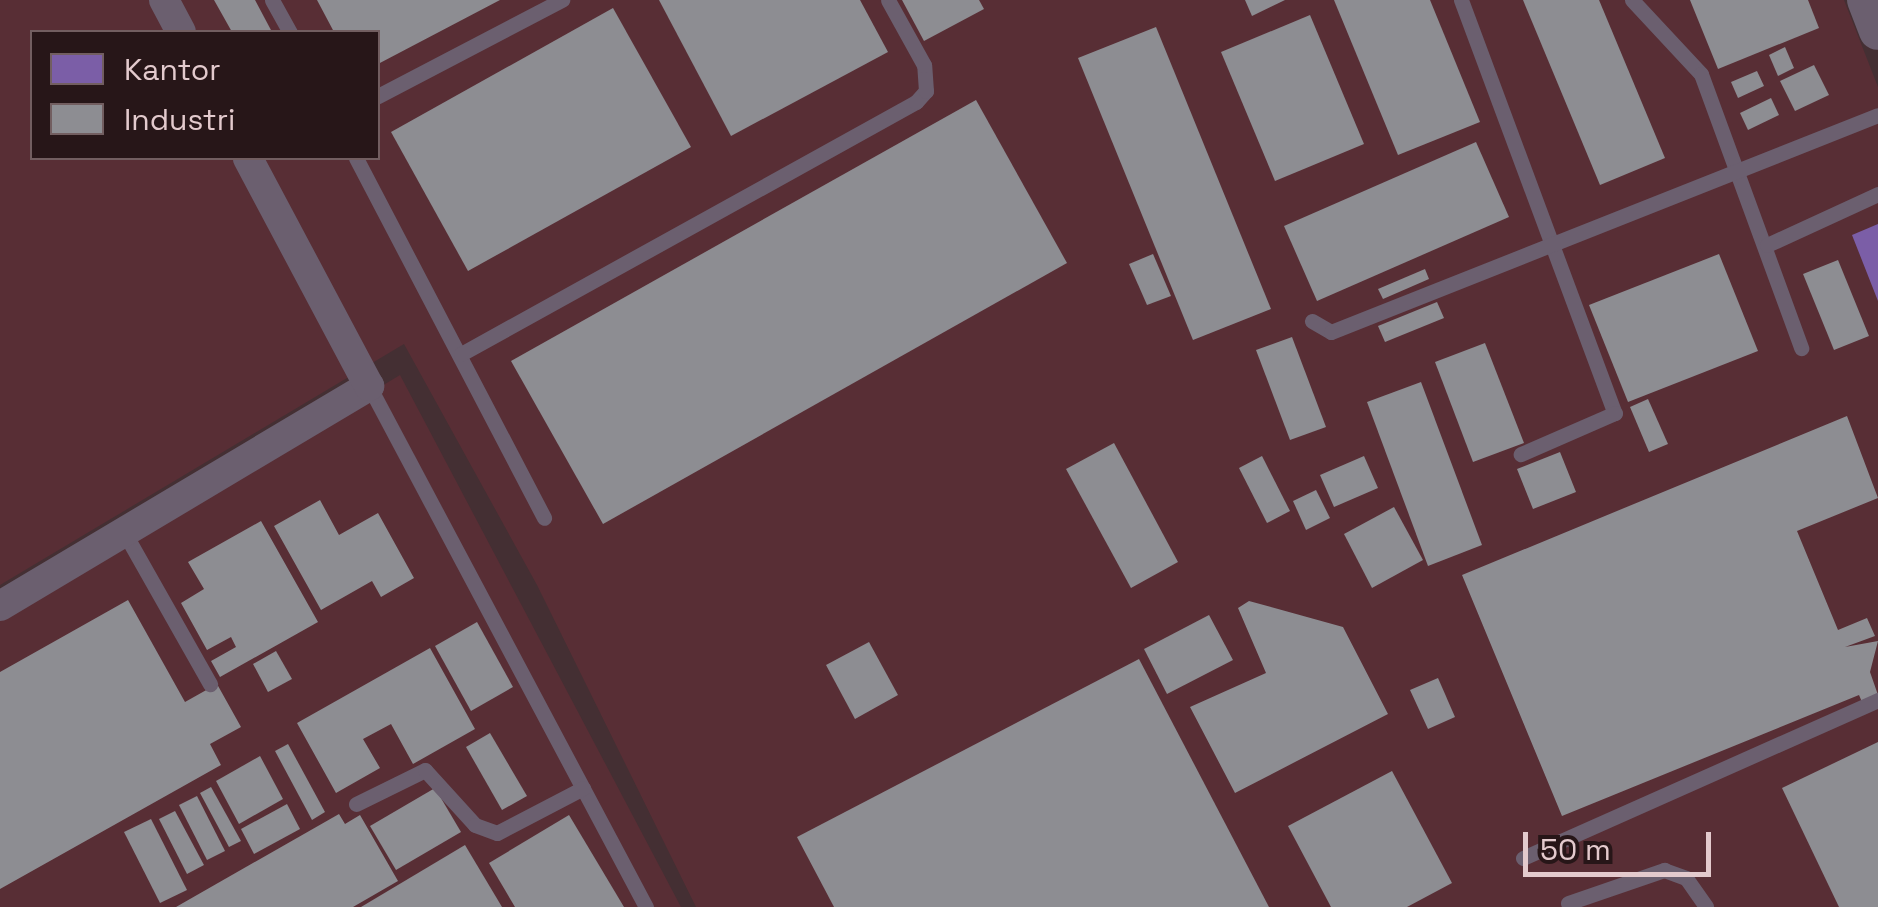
<!DOCTYPE html>
<style>
body{margin:0}
#map{position:relative;width:1878px;height:907px;overflow:hidden;background:#442f33;font-family:"Space Grotesk",sans-serif}
div>[style]{position:absolute}
[style*='--x']{left:calc(var(--x)*1px);top:calc(var(--y)*1px);width:calc(var(--w)*1px);rotate:calc(var(--a)*1deg)}
.built>*{inset:0;background:#582e35}
.offices>*{inset:0;background:#7b5ea7}
.industry>*{inset:0;background:#8d8d92}
.service>*{height:15px;margin:-7.5px;padding:0 7.5px;transform-origin:7.5px;border-radius:7.5px;background:#6b5f6f}
.minor>*{height:30px;margin:-15px;padding:0 15px;transform-origin:15px;border-radius:15px;background:#6b5f6f}
.tertiary>*{height:38px;margin:-19px;padding:0 19px;transform-origin:19px;border-radius:19px;background:#6b5f6f}
span{translate:-50% -50%;white-space:nowrap;text-align:center;line-height:1.15;-webkit-text-stroke:10px #271618;paint-order:stroke}
.legend{position:absolute;left:30px;top:30px;width:350px;height:130px;box-sizing:border-box;background:#271618;border:2px solid #725e60;margin:0;padding:12px 18px;list-style:none;font-size:30px;color:#e3cacd}
.legend li{display:flex;align-items:center;gap:20px;height:50px}
.legend b{width:50px;border:2px solid #725e60}
.scale{position:absolute;left:1523px;top:832px;width:188px;height:45px;box-sizing:border-box;border:5px solid #e3cacd;border-top:0;padding-left:12px;font-size:30px;line-height:35px;white-space:nowrap;color:#e3cacd;-webkit-text-stroke:8px #271618;paint-order:stroke}
</style>
<div id="map">
<div class="built">
<div style="clip-path:polygon(evenodd,0 0,1844px 0,1878px 87px,1878px 907px,696px 907px,537px 585px,404px 344px,0 585px,0 0,32px 32px,378px 32px,378px 158px,32px 158px,32px 32px)"></div>
<div style="clip-path:polygon(400px 375px,681px 907px,0 907px,0 617px)"></div>
</div>
<div class="offices">
<div style="clip-path:polygon(1878px 224px,1878px 301px,1852px 235px)"></div>
</div>
<div class="industry">
<div style="clip-path:polygon(214px 0,255px 0,272px 32px,232px 32px)"></div>
<div style="clip-path:polygon(317px 0,500px 0,378px 64px,378px 32px,334px 32px)"></div>
<div style="clip-path:polygon(659px 0,860px 0,888px 52px,731px 136px)"></div>
<div style="clip-path:polygon(902px 0,979px 0,984px 9px,924px 41px)"></div>
<div style="clip-path:polygon(1245px 0,1285px 0,1252px 16px)"></div>
<div style="clip-path:polygon(1334px 0,1430px 0,1480px 122px,1398px 155px)"></div>
<div style="clip-path:polygon(1523px 0,1599px 0,1665px 158px,1600px 185px)"></div>
<div style="clip-path:polygon(1690px 0,1808px 0,1819px 28px,1718px 69px)"></div>
<div style="clip-path:polygon(613px 8px,691px 147px,468px 271px,391px 132px)"></div>
<div style="clip-path:polygon(1310px 15px,1364px 144px,1275px 181px,1221px 52px)"></div>
<div style="clip-path:polygon(1156px 27px,1271px 309px,1193px 340px,1078px 58px)"></div>
<div style="clip-path:polygon(1785px 47px,1794px 68px,1778px 76px,1769px 55px)"></div>
<div style="clip-path:polygon(1814px 65px,1829px 95px,1795px 111px,1780px 81px)"></div>
<div style="clip-path:polygon(1757px 71px,1764px 86px,1738px 98px,1731px 82px)"></div>
<div style="clip-path:polygon(1771px 98px,1779px 115px,1748px 130px,1740px 113px)"></div>
<div style="clip-path:polygon(976px 100px,1067px 263px,603px 524px,511px 361px)"></div>
<div style="clip-path:polygon(1476px 142px,1509px 217px,1317px 301px,1284px 226px)"></div>
<div style="clip-path:polygon(1153px 254px,1171px 296px,1147px 305px,1129px 264px)"></div>
<div style="clip-path:polygon(1719px 254px,1758px 351px,1628px 402px,1589px 305px)"></div>
<div style="clip-path:polygon(1838px 260px,1869px 336px,1834px 350px,1803px 274px)"></div>
<div style="clip-path:polygon(1425px 269px,1429px 279px,1383px 299px,1378px 289px)"></div>
<div style="clip-path:polygon(1437px 302px,1444px 318px,1385px 342px,1378px 326px)"></div>
<div style="clip-path:polygon(1292px 337px,1326px 427px,1290px 440px,1256px 350px)"></div>
<div style="clip-path:polygon(1485px 343px,1524px 443px,1473px 462px,1435px 362px)"></div>
<div style="clip-path:polygon(1421px 382px,1482px 545px,1428px 566px,1367px 402px)"></div>
<div style="clip-path:polygon(1648px 399px,1668px 444px,1649px 452px,1630px 407px)"></div>
<div style="clip-path:polygon(1847px 416px,1878px 498px,1797px 531px,1838px 630px,1867px 618px,1875px 636px,1845px 647px,1878px 641px,1870px 672px,1878px 695px,1862px 702px,1859px 695px,1562px 816px,1462px 575px)"></div>
<div style="clip-path:polygon(1114px 443px,1178px 562px,1131px 588px,1066px 469px)"></div>
<div style="clip-path:polygon(1560px 452px,1576px 492px,1533px 509px,1517px 469px)"></div>
<div style="clip-path:polygon(1262px 456px,1290px 511px,1267px 523px,1239px 468px)"></div>
<div style="clip-path:polygon(1364px 456px,1378px 488px,1334px 507px,1320px 475px)"></div>
<div style="clip-path:polygon(1316px 490px,1330px 518px,1306px 530px,1293px 501px)"></div>
<div style="clip-path:polygon(320px 500px,339px 535px,378px 513px,414px 578px,381px 597px,372px 581px,321px 610px,274px 526px)"></div>
<div style="clip-path:polygon(1394px 507px,1423px 560px,1372px 588px,1344px 534px)"></div>
<div style="clip-path:polygon(261px 521px,318px 622px,220px 677px,211px 661px,236px 647px,231px 637px,207px 650px,181px 603px,204px 589px,188px 562px)"></div>
<div style="clip-path:polygon(128px 600px,185px 702px,217px 684px,241px 727px,210px 744px,221px 765px,0 889px,0 672px)"></div>
<div style="clip-path:polygon(1249px 601px,1343px 627px,1388px 714px,1235px 793px,1190px 707px,1266px 673px,1238px 608px)"></div>
<div style="clip-path:polygon(1209px 615px,1233px 660px,1167px 694px,1144px 649px)"></div>
<div style="clip-path:polygon(477px 622px,513px 687px,471px 711px,435px 646px)"></div>
<div style="clip-path:polygon(869px 642px,898px 695px,855px 719px,826px 665px)"></div>
<div style="clip-path:polygon(430px 648px,475px 729px,413px 764px,391px 724px,363px 739px,380px 768px,336px 793px,297px 723px)"></div>
<div style="clip-path:polygon(276px 651px,292px 679px,268px 692px,253px 664px)"></div>
<div style="clip-path:polygon(1139px 659px,1269px 907px,834px 907px,797px 837px)"></div>
<div style="clip-path:polygon(1438px 678px,1455px 717px,1428px 729px,1410px 690px)"></div>
<div style="clip-path:polygon(490px 733px,527px 796px,502px 810px,466px 747px)"></div>
<div style="clip-path:polygon(1878px 742px,1878px 907px,1839px 907px,1782px 788px)"></div>
<div style="clip-path:polygon(288px 744px,325px 812px,312px 820px,275px 751px)"></div>
<div style="clip-path:polygon(260px 756px,283px 799px,239px 824px,216px 781px)"></div>
<div style="clip-path:polygon(1392px 771px,1452px 883px,1407px 907px,1331px 907px,1288px 826px)"></div>
<div style="clip-path:polygon(211px 787px,241px 841px,229px 847px,200px 793px)"></div>
<div style="clip-path:polygon(435px 788px,461px 832px,396px 870px,370px 826px)"></div>
<div style="clip-path:polygon(197px 796px,225px 851px,207px 860px,179px 805px)"></div>
<div style="clip-path:polygon(287px 804px,300px 829px,254px 854px,241px 829px)"></div>
<div style="clip-path:polygon(175px 811px,204px 865px,187px 874px,159px 819px)"></div>
<div style="clip-path:polygon(339px 814px,345px 824px,360px 815px,398px 881px,353px 907px,176px 907px)"></div>
<div style="clip-path:polygon(569px 815px,624px 907px,515px 907px,489px 863px)"></div>
<div style="clip-path:polygon(151px 819px,187px 890px,160px 903px,124px 832px)"></div>
<div style="clip-path:polygon(465px 845px,502px 907px,361px 907px)"></div>
</div>
<div class="service">
<div style="--x:272;--y:0;--w:37;--a:61"></div>
<div style="--x:1461;--y:0;--w:441;--a:69.6"></div>
<div style="--x:1615;--y:413;--w:103;--a:156.4"></div>
<div style="--x:1632;--y:0;--w:101;--a:47"></div>
<div style="--x:1701;--y:74;--w:292;--a:69.9"></div>
<div style="--x:378;--y:96;--w:208;--a:-27.6"></div>
<div style="--x:356;--y:158;--w:406;--a:62.4"></div>
<div style="--x:1767;--y:245;--w:122;--a:-24.7"></div>
<div style="--x:1312;--y:321;--w:22;--a:30"></div>
<div style="--x:1331;--y:332;--w:588;--a:-21.64"></div>
<div style="--x:461;--y:354;--w:520;--a:-28.98"></div>
<div style="--x:916;--y:102;--w:15;--a:-48"></div>
<div style="--x:926;--y:91;--w:26;--a:-94"></div>
<div style="--x:924;--y:65;--w:74;--a:-119"></div>
<div style="--x:369;--y:386;--w:590;--a:62"></div>
<div style="--x:124;--y:532;--w:175;--a:60.5"></div>
<div style="--x:356;--y:804;--w:77;--a:-26.2"></div>
<div style="--x:425;--y:770;--w:74;--a:47.7"></div>
<div style="--x:475;--y:825;--w:23;--a:20"></div>
<div style="--x:497;--y:833;--w:97;--a:-27.6"></div>
<div style="--x:1523;--y:858;--w:389;--a:-24"></div>
<div style="--x:1568;--y:903;--w:102;--a:-19"></div>
<div style="--x:1664;--y:870;--w:23;--a:20"></div>
<div style="--x:1686;--y:878;--w:35;--a:55"></div>
</div>
<div class="minor">
<div style="--x:164;--y:0;--w:36;--a:62"></div>
<div style="--x:0;--y:606;--w:430;--a:-30.8"></div>
<div style="--x:369;--y:386;--w:258;--a:-118"></div>
</div>
<div class="tertiary">
<div style="--x:1866;--y:0;--w:33;--a:69"></div>
</div>
<ul class="legend">
<li><b style="height:28px;background:#7b5ea7"></b>Kantor</li>
<li><b style="height:28px;background:#8d8d92"></b>Industri</li>
</ul>
<div class="scale">50 m</div>
</div>
